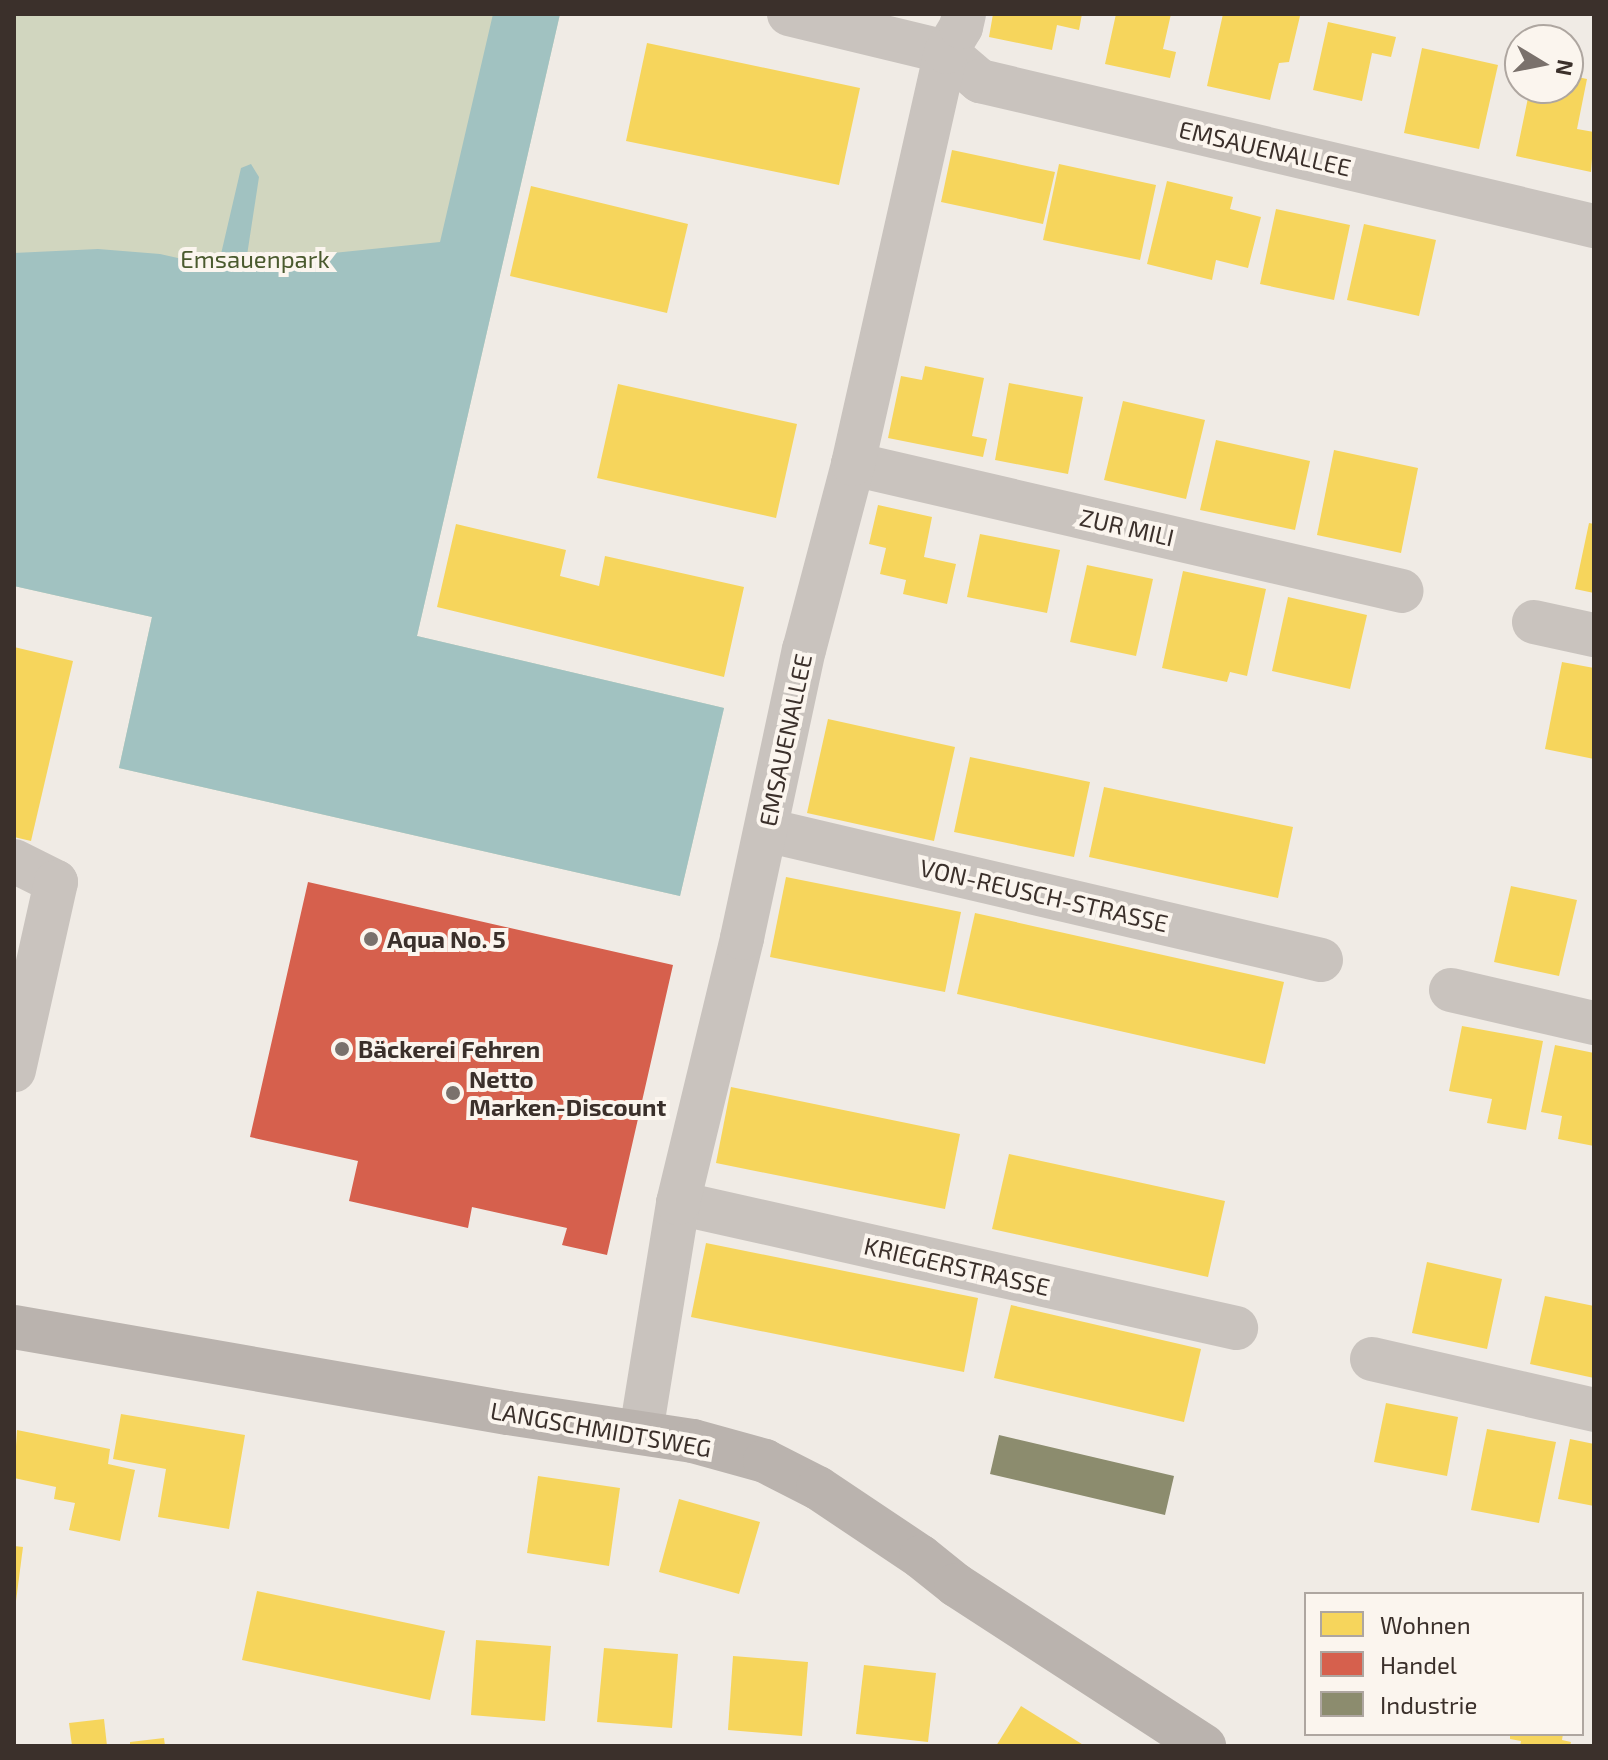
<!DOCTYPE html>
<meta charset="utf-8">
<style>
body{margin:0}
#map{position:relative;width:1608px;height:1760px;overflow:hidden;background:#f0ebe5;font-family:"Exo 2",sans-serif}
div>[style]{position:absolute}
[style*='--x']{left:calc(var(--x)*1px);top:calc(var(--y)*1px);width:calc(var(--w)*1px);rotate:calc(var(--a)*1deg)}
.green>*{inset:0;background:#d1d6bf}
.water>*{inset:0;background:#a1c2c1}
.homes>*{inset:0;background:#f6d55c}
.shops>*{inset:0;background:#d6604d}
.industry>*{inset:0;background:#8c8c6e}
.street>*{height:44px;margin:-22px;padding:0 22px;transform-origin:22px;border-radius:22px;background:#c9c3be}
.secondary>*{height:44px;margin:-22px;padding:0 22px;transform-origin:22px;border-radius:22px;background:#bab3ae}
.dots>*{width:22px;height:22px;translate:-50% -50%;box-sizing:border-box;border:4px solid #fbf5ee;border-radius:50%}
span{translate:-50% -50%;white-space:nowrap;text-align:center;line-height:1.15;-webkit-text-stroke:8px #fbf5ee;paint-order:stroke}
.street-label{font-size:24px;color:#3b302b}
.park-label{font-size:24px;color:#4a5a2e}
.poi-label{font-size:24px;color:#3b302b;font-weight:700}
.left{translate:0 -50%;text-align:left}
.frame{position:absolute;inset:0;border:16px solid #3b302b;pointer-events:none}
.legend{position:absolute;left:1304px;top:1592px;width:280px;height:144px;box-sizing:border-box;background:#fbf5ee;border:2px solid #aea6a0;margin:0;padding:10px 14px;list-style:none;font-size:24px;color:#3b302b}
.legend li{display:flex;align-items:center;gap:16px;height:40px}
.legend b{width:40px;border:2px solid #aea6a0}
.north{position:absolute;left:1504px;top:24px;width:80px;height:80px;box-sizing:border-box;background:#fbf5ee;border:2px solid #aea6a0;border-radius:50%;rotate:100deg;font-size:22px;font-weight:700;line-height:32px;text-align:center;color:#3b302b}
.north::after{content:'';display:block;margin:auto;width:28px;height:36px;background:#7a716c;clip-path:polygon(50% 0,100% 100%,50% 72%,0 100%)}
</style>
<div id="map">
<div class="green">
<div style="clip-path:polygon(14px 14px,560px 14px,417px 636px,724px 708px,680px 896px,119px 768px,152px 617px,14px 586px)"></div>
</div>
<div class="water">
<div style="clip-path:polygon(493px 14px,560px 14px,417px 636px,724px 708px,680px 896px,119px 768px,152px 617px,14px 586px,14px 253px,98px 249px,160px 254px,218px 267px,241px 168px,251px 164px,259px 177px,246px 262px,440px 242px)"></div>
</div>
<div class="homes">
<div style="clip-path:polygon(993px 14px,1082px 14px,1079px 30px,1057px 25px,1052px 50px,989px 37px)"></div>
<div style="clip-path:polygon(1116px 14px,1171px 14px,1163px 49px,1176px 52px,1170px 78px,1105px 64px)"></div>
<div style="clip-path:polygon(1223px 14px,1300px 16px,1289px 62px,1279px 63px,1270px 100px,1207px 86px)"></div>
<div style="clip-path:polygon(1328px 22px,1396px 37px,1391px 57px,1372px 53px,1362px 101px,1313px 90px)"></div>
<div style="clip-path:polygon(647px 43px,860px 88px,839px 185px,626px 141px)"></div>
<div style="clip-path:polygon(1422px 48px,1498px 65px,1479px 149px,1404px 133px)"></div>
<div style="clip-path:polygon(1568px 75px,1587px 79px,1577px 129px,1594px 132px,1591px 172px,1516px 156px,1530px 88px,1568px 88px)"></div>
<div style="clip-path:polygon(952px 150px,1055px 172px,1043px 224px,941px 202px)"></div>
<div style="clip-path:polygon(1059px 164px,1156px 185px,1140px 260px,1043px 240px)"></div>
<div style="clip-path:polygon(1167px 181px,1233px 197px,1230px 209px,1261px 217px,1248px 268px,1216px 260px,1212px 280px,1147px 264px)"></div>
<div style="clip-path:polygon(531px 186px,688px 224px,667px 313px,510px 276px)"></div>
<div style="clip-path:polygon(1276px 209px,1350px 225px,1334px 300px,1260px 284px)"></div>
<div style="clip-path:polygon(1364px 224px,1436px 240px,1419px 316px,1347px 300px)"></div>
<div style="clip-path:polygon(925px 366px,984px 378px,972px 436px,987px 439px,983px 457px,888px 438px,901px 376px,922px 380px)"></div>
<div style="clip-path:polygon(1009px 383px,1083px 397px,1068px 474px,995px 460px)"></div>
<div style="clip-path:polygon(618px 384px,797px 424px,776px 518px,597px 478px)"></div>
<div style="clip-path:polygon(1123px 401px,1205px 420px,1186px 499px,1104px 480px)"></div>
<div style="clip-path:polygon(1216px 440px,1310px 461px,1295px 530px,1200px 510px)"></div>
<div style="clip-path:polygon(1334px 450px,1418px 468px,1401px 553px,1317px 535px)"></div>
<div style="clip-path:polygon(878px 505px,932px 517px,924px 557px,956px 564px,947px 604px,903px 594px,906px 580px,880px 574px,886px 548px,869px 544px)"></div>
<div style="clip-path:polygon(1589px 523px,1594px 524px,1594px 593px,1575px 589px)"></div>
<div style="clip-path:polygon(456px 524px,566px 550px,560px 576px,599px 586px,605px 556px,744px 587px,724px 677px,437px 607px)"></div>
<div style="clip-path:polygon(980px 534px,1060px 550px,1047px 613px,967px 597px)"></div>
<div style="clip-path:polygon(1087px 565px,1153px 579px,1136px 656px,1070px 642px)"></div>
<div style="clip-path:polygon(1183px 571px,1266px 589px,1247px 676px,1230px 672px,1227px 682px,1162px 668px)"></div>
<div style="clip-path:polygon(1288px 597px,1367px 615px,1350px 689px,1272px 671px)"></div>
<div style="clip-path:polygon(14px 647px,73px 661px,31px 841px,14px 837px)"></div>
<div style="clip-path:polygon(1562px 662px,1594px 668px,1594px 759px,1545px 749px)"></div>
<div style="clip-path:polygon(828px 719px,955px 747px,934px 841px,807px 813px)"></div>
<div style="clip-path:polygon(970px 757px,1090px 782px,1074px 857px,954px 832px)"></div>
<div style="clip-path:polygon(1104px 787px,1293px 827px,1278px 898px,1089px 857px)"></div>
<div style="clip-path:polygon(786px 877px,961px 912px,945px 992px,770px 957px)"></div>
<div style="clip-path:polygon(1511px 886px,1577px 900px,1559px 976px,1494px 962px)"></div>
<div style="clip-path:polygon(975px 913px,1284px 982px,1265px 1064px,957px 994px)"></div>
<div style="clip-path:polygon(1462px 1026px,1543px 1041px,1526px 1130px,1487px 1123px,1492px 1099px,1449px 1091px)"></div>
<div style="clip-path:polygon(1555px 1045px,1594px 1053px,1594px 1146px,1558px 1139px,1562px 1116px,1541px 1112px)"></div>
<div style="clip-path:polygon(731px 1087px,960px 1134px,945px 1209px,716px 1163px)"></div>
<div style="clip-path:polygon(1009px 1154px,1225px 1201px,1208px 1277px,992px 1229px)"></div>
<div style="clip-path:polygon(706px 1243px,978px 1298px,964px 1372px,691px 1317px)"></div>
<div style="clip-path:polygon(1427px 1262px,1502px 1279px,1487px 1349px,1412px 1333px)"></div>
<div style="clip-path:polygon(1545px 1296px,1594px 1306px,1594px 1378px,1530px 1364px)"></div>
<div style="clip-path:polygon(1011px 1305px,1201px 1349px,1184px 1422px,994px 1378px)"></div>
<div style="clip-path:polygon(1386px 1403px,1458px 1417px,1447px 1476px,1374px 1462px)"></div>
<div style="clip-path:polygon(121px 1414px,245px 1435px,229px 1529px,158px 1517px,166px 1469px,113px 1459px)"></div>
<div style="clip-path:polygon(1487px 1429px,1556px 1442px,1539px 1523px,1471px 1510px)"></div>
<div style="clip-path:polygon(17px 1430px,110px 1449px,108px 1464px,135px 1470px,120px 1541px,69px 1530px,75px 1503px,54px 1499px,56px 1487px,14px 1478px)"></div>
<div style="clip-path:polygon(1570px 1439px,1594px 1444px,1594px 1506px,1558px 1499px)"></div>
<div style="clip-path:polygon(538px 1476px,620px 1488px,609px 1566px,527px 1553px)"></div>
<div style="clip-path:polygon(679px 1499px,760px 1522px,739px 1594px,659px 1572px)"></div>
<div style="clip-path:polygon(14px 1546px,23px 1547px,16px 1601px,14px 1600px)"></div>
<div style="clip-path:polygon(257px 1591px,445px 1631px,430px 1700px,242px 1660px)"></div>
<div style="clip-path:polygon(476px 1640px,551px 1646px,545px 1721px,471px 1715px)"></div>
<div style="clip-path:polygon(604px 1648px,678px 1654px,672px 1728px,597px 1722px)"></div>
<div style="clip-path:polygon(733px 1656px,808px 1662px,802px 1736px,728px 1730px)"></div>
<div style="clip-path:polygon(864px 1665px,936px 1673px,928px 1742px,856px 1734px)"></div>
<div style="clip-path:polygon(1021px 1706px,1085px 1746px,996px 1746px)"></div>
<div style="clip-path:polygon(104px 1719px,107px 1746px,72px 1746px,69px 1723px)"></div>
<div style="clip-path:polygon(1510px 1734px,1563px 1734px,1562px 1740px,1571px 1742px,1570px 1746px,1520px 1746px,1521px 1741px,1510px 1739px)"></div>
<div style="clip-path:polygon(164px 1738px,165px 1746px,130px 1746px,130px 1742px)"></div>
</div>
<div class="shops">
<div style="clip-path:polygon(308px 882px,673px 965px,607px 1255px,562px 1245px,567px 1228px,472px 1207px,468px 1228px,349px 1201px,358px 1161px,250px 1137px)"></div>
</div>
<div class="industry">
<div style="clip-path:polygon(999px 1435px,1174px 1476px,1165px 1515px,990px 1474px)"></div>
</div>
<div class="street">
<div style="--x:789;--y:14;--w:162;--a:13.6"></div>
<div style="--x:946;--y:52;--w:45;--a:40.5"></div>
<div style="--x:980;--y:81;--w:631;--a:13.29"></div>
<div style="--x:853;--y:464;--w:563;--a:13.03"></div>
<div style="--x:1534;--y:622;--w:61;--a:12.2"></div>
<div style="--x:766;--y:830;--w:570;--a:13.18"></div>
<div style="--x:14;--y:861;--w:47;--a:26.6"></div>
<div style="--x:56;--y:882;--w:193;--a:102.6"></div>
<div style="--x:1451;--y:990;--w:147;--a:13"></div>
<div style="--x:678;--y:1203;--w:572;--a:12.63"></div>
<div style="--x:1372;--y:1359;--w:228;--a:12.9"></div>
<div style="--x:641;--y:1432;--w:232;--a:-80.8"></div>
<div style="--x:678;--y:1203;--w:273;--a:-76.4"></div>
<div style="--x:742;--y:938;--w:295;--a:-77.9"></div>
<div style="--x:804;--y:650;--w:192;--a:-75.2"></div>
<div style="--x:853;--y:464;--w:422;--a:-77.3"></div>
<div style="--x:946;--y:52;--w:29;--a:-59"></div>
<div style="--x:961;--y:27;--w:13;--a:-77"></div>
</div>
<div class="secondary">
<div style="--x:14;--y:1327;--w:501;--a:9.88"></div>
<div style="--x:508;--y:1413;--w:187;--a:8.6"></div>
<div style="--x:693;--y:1441;--w:75;--a:15.5"></div>
<div style="--x:765;--y:1461;--w:59;--a:27"></div>
<div style="--x:818;--y:1488;--w:124;--a:33.8"></div>
<div style="--x:921;--y:1557;--w:45;--a:38.7"></div>
<div style="--x:956;--y:1585;--w:296;--a:33"></div>
</div>
<div class="dots">
<div style="left:371px;top:939px;background:#7a716c"></div>
<div style="left:342px;top:1049px;background:#7a716c"></div>
<div style="left:453px;top:1093px;background:#7a716c"></div>
</div>
<div class="street-label">
<span style="left:1265px;top:148px;rotate:13deg">EMSAUENALLEE</span>
<span style="left:1127px;top:527px;rotate:13deg">ZUR MILI</span>
<span style="left:785px;top:740px;rotate:-78deg">EMSAUENALLEE</span>
<span style="left:1044px;top:895px;rotate:13deg">VON-REUSCH-STRASSE</span>
<span style="left:957px;top:1266px;rotate:13deg">KRIEGERSTRASSE</span>
<span style="left:601px;top:1429px;rotate:10deg">LANGSCHMIDTSWEG</span>
</div>
<div class="park-label">
<span style="left:255px;top:259px">Emsauenpark</span>
</div>
<div class="poi-label">
<span class="left" style="left:387px;top:939px">Aqua No. 5</span>
<span class="left" style="left:358px;top:1049px">Bäckerei Fehren</span>
<span class="left" style="left:469px;top:1093px">Netto<br>Marken-Discount</span>
</div>
<div class="frame"></div>
<ul class="legend">
<li><b style="height:22px;background:#f6d55c"></b>Wohnen</li>
<li><b style="height:22px;background:#d6604d"></b>Handel</li>
<li><b style="height:22px;background:#8c8c6e"></b>Industrie</li>
</ul>
<div class="north">N</div>
</div>
